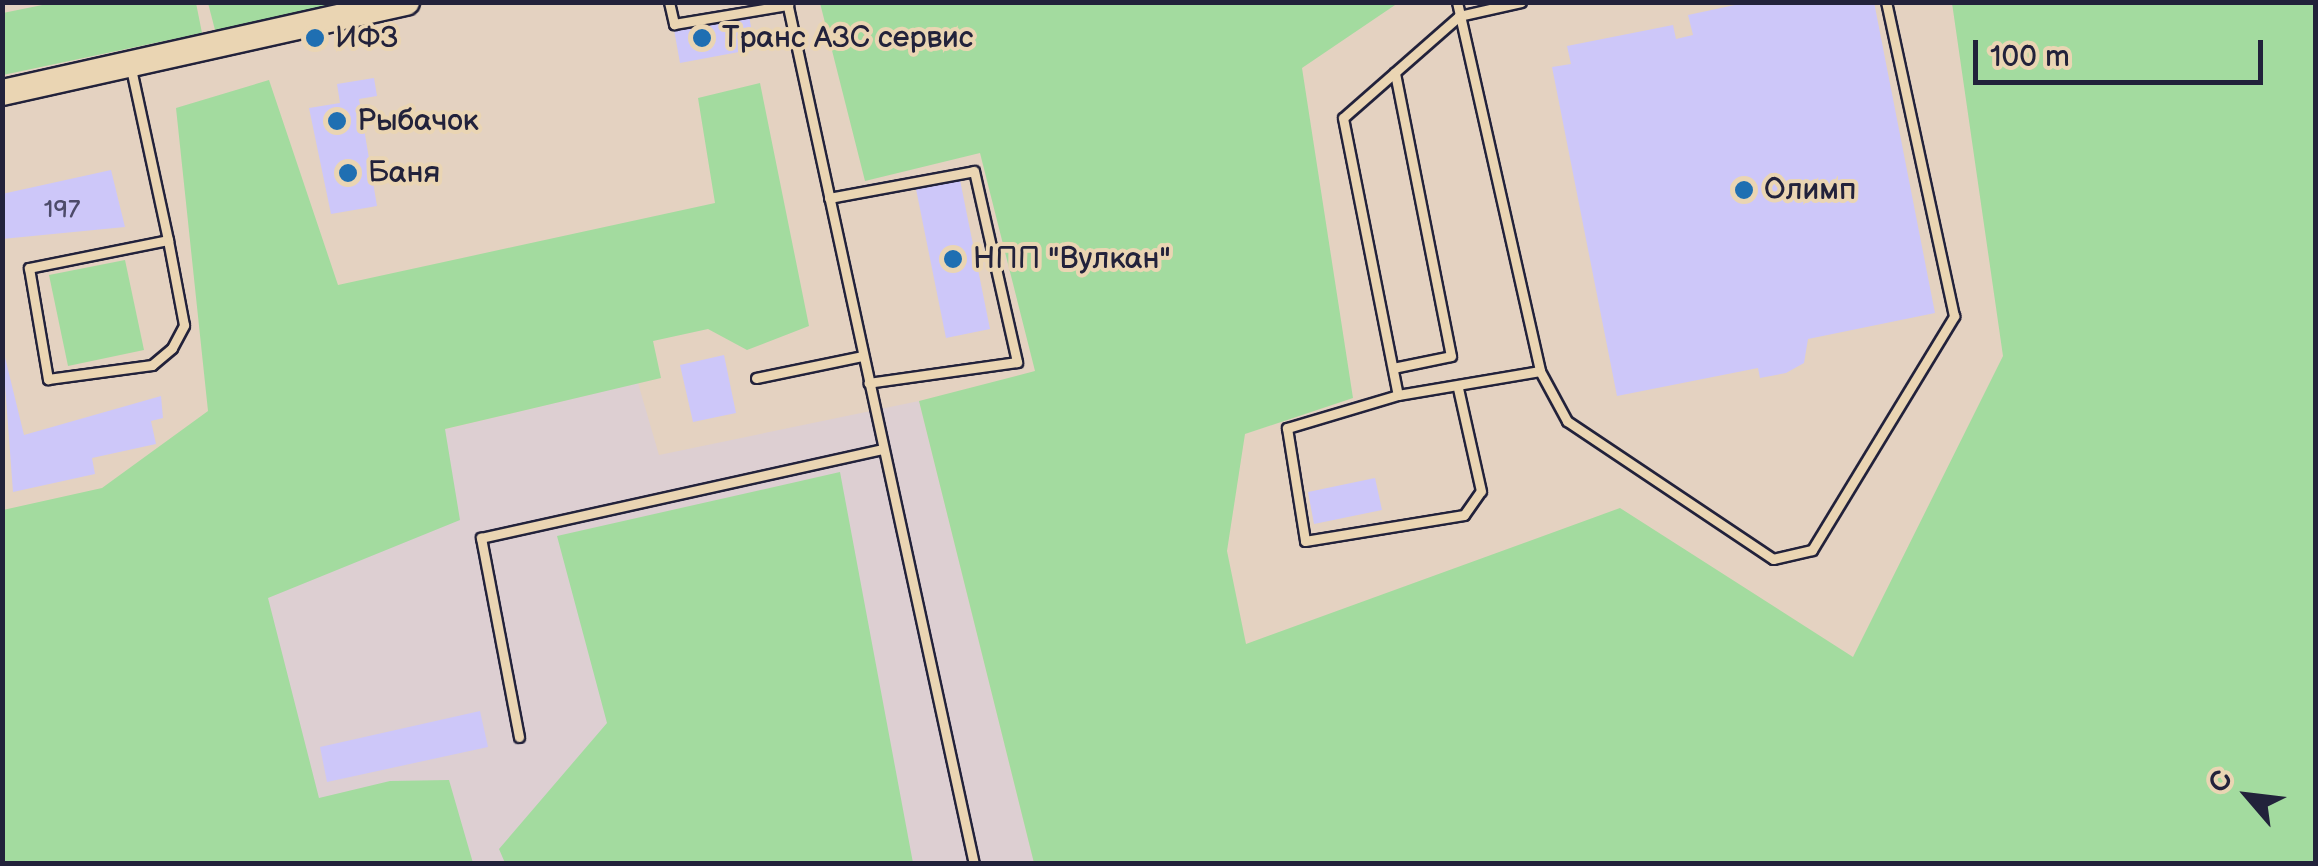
<!DOCTYPE html>
<meta charset="utf-8">
<style>
body{margin:0}
#map{position:relative;width:2318px;height:866px;overflow:hidden;background:#e4d2c1;font-family:"Balsamiq Sans",sans-serif}
div>[style]{position:absolute}
[style*='--x']{left:calc(var(--x)*1px);top:calc(var(--y)*1px);width:calc(var(--w)*1px);rotate:calc(var(--a)*1deg)}
.built>*{inset:0;background:#ddcfd2}
.green>*{inset:0;background:#a3db9f}
.building>*{inset:0;background:#cdc7f9}
.roads{filter:drop-shadow(2px 0 #22223b) drop-shadow(-2px 0 #22223b) drop-shadow(0 2px #22223b) drop-shadow(0 -2px #22223b)}
.lane>*{height:9px;margin:-4.5px;padding:0 4.5px;transform-origin:4.5px;border-radius:4.5px;background:#ead5b3}
.secondary>*{height:25px;margin:-12.5px;padding:0 12.5px;transform-origin:12.5px;border-radius:12.5px;background:#ead5b3}
.dots>*{width:28px;height:28px;translate:-50% -50%;box-sizing:border-box;border:5px solid #ead5b3;border-radius:50%}
span{translate:-50% -50%;white-space:nowrap;text-align:center;line-height:1.15;-webkit-text-stroke:8px #ead5b3;paint-order:stroke}
.number-label{font-size:25px;color:#4d4b6a}
.number-label span{-webkit-text-stroke-width:0}
.poi-label{font-size:30px;color:#22223b}
.left{translate:0 -50%;text-align:left}
.frame{position:absolute;inset:0;border:5px solid #22223b;pointer-events:none}
.north{position:absolute;left:2198px;top:746px;width:100px;height:100px;-webkit-text-stroke:8px #ead5b3;paint-order:stroke;rotate:298deg;font-size:28px;font-weight:700;line-height:40px;text-align:center;color:#22223b}
.north::after{content:'';display:block;margin:auto;width:35px;height:45px;background:#22223b;clip-path:polygon(50% 0,100% 100%,50% 72%,0 100%)}
.scale{position:absolute;left:1973px;top:40px;width:290px;height:45px;box-sizing:border-box;border:5px solid #22223b;border-top:0;padding-left:12px;font-size:30px;line-height:35px;white-space:nowrap;color:#22223b;-webkit-text-stroke:8px #ead5b3;paint-order:stroke}
</style>
<div id="map">
<div class="built">
<div style="clip-path:polygon(638px 383px,659px 455px,919px 401px,1034px 863px,3px 864px,2px 842px,296px 465px)"></div>
</div>
<div class="green">
<div style="clip-path:polygon(52px 3px,196px 3px,202px 33px,3px 75px,3px 13px)"></div>
<div style="clip-path:polygon(208px 3px,208px 2px,338px 3px,215px 30px)"></div>
<div style="clip-path:polygon(820px 3px,1398px 3px,1302px 68px,1353px 398px,1245px 434px,1227px 551px,1246px 644px,1620px 508px,1853px 657px,2003px 356px,1952px 3px,2315px 3px,2315px 863px,1034px 863px,919px 401px,1035px 371px,980px 153px,865px 181px)"></div>
<div style="clip-path:polygon(269px 80px,338px 285px,715px 203px,698px 98px,760px 83px,809px 326px,747px 350px,708px 329px,653px 341px,661px 378px,445px 429px,460px 520px,268px 598px,319px 798px,390px 781px,449px 780px,473px 863px,3px 863px,3px 510px,102px 488px,208px 411px,176px 108px)"></div>
<div style="clip-path:polygon(125px 260px,144px 350px,68px 366px,49px 275px)"></div>
<div style="clip-path:polygon(840px 472px,913px 863px,505px 863px,499px 849px,607px 723px,557px 536px)"></div>
</div>
<div class="building">
<div style="clip-path:polygon(1749px 2px,1874px 2px,1935px 313px,1808px 339px,1804px 363px,1786px 373px,1760px 378px,1758px 368px,1617px 396px,1552px 67px,1571px 64px,1567px 46px,1673px 25px,1676px 39px,1693px 35px,1688px 15px)"></div>
<div style="clip-path:polygon(748px 10px,755px 49px,680px 63px,673px 24px)"></div>
<div style="clip-path:polygon(374px 78px,377px 96px,359px 99px,377px 206px,331px 214px,309px 108px,340px 103px,337px 84px)"></div>
<div style="clip-path:polygon(111px 170px,125px 227px,2px 239px,2px 194px)"></div>
<div style="clip-path:polygon(960px 180px,990px 329px,946px 338px,916px 189px)"></div>
<div style="clip-path:polygon(2px 345px,24px 435px,161px 396px,163px 418px,151px 421px,156px 444px,92px 458px,95px 474px,13px 492px)"></div>
<div style="clip-path:polygon(724px 355px,736px 413px,693px 422px,680px 365px)"></div>
<div style="clip-path:polygon(1375px 478px,1382px 510px,1314px 524px,1308px 492px)"></div>
<div style="clip-path:polygon(480px 711px,488px 747px,327px 782px,320px 747px)"></div>
</div>
<div class="roads">
<div class="lane">
<div style="--x:669;--y:2;--w:23;--a:77"></div>
<div style="--x:674;--y:24;--w:116;--a:-9.5"></div>
<div style="--x:787;--y:2;--w:882;--a:77.76"></div>
<div style="--x:1457;--y:2;--w:378;--a:77.3"></div>
<div style="--x:1540;--y:371;--w:57;--a:61.6"></div>
<div style="--x:1567;--y:421;--w:248;--a:33.8"></div>
<div style="--x:1773;--y:559;--w:40;--a:-13"></div>
<div style="--x:1812;--y:550;--w:274;--a:-58.7"></div>
<div style="--x:1954;--y:316;--w:321;--a:-102.2"></div>
<div style="--x:1521;--y:2;--w:64;--a:167.3"></div>
<div style="--x:1459;--y:16;--w:154;--a:138.7"></div>
<div style="--x:1343;--y:118;--w:282;--a:78.8"></div>
<div style="--x:1398;--y:395;--w:144;--a:-9.6"></div>
<div style="--x:130;--y:64;--w:180;--a:77.8"></div>
<div style="--x:168;--y:240;--w:142;--a:168.6"></div>
<div style="--x:29;--y:268;--w:113;--a:80.3"></div>
<div style="--x:48;--y:379;--w:105;--a:-7.7"></div>
<div style="--x:152;--y:365;--w:26;--a:-40"></div>
<div style="--x:172;--y:348;--w:26;--a:-62"></div>
<div style="--x:184;--y:325;--w:86;--a:-100.7"></div>
<div style="--x:829;--y:198;--w:147;--a:-10.5"></div>
<div style="--x:974;--y:171;--w:196;--a:77.3"></div>
<div style="--x:1017;--y:362;--w:150;--a:172"></div>
<div style="--x:1393;--y:368;--w:59;--a:-11.7"></div>
<div style="--x:1451;--y:356;--w:289;--a:-101.2"></div>
<div style="--x:756;--y:378;--w:108;--a:-11.7"></div>
<div style="--x:1398;--y:395;--w:116;--a:163.4"></div>
<div style="--x:1287;--y:428;--w:114;--a:80.9"></div>
<div style="--x:1305;--y:541;--w:161;--a:-9.3"></div>
<div style="--x:1464;--y:515;--w:29;--a:-55"></div>
<div style="--x:1481;--y:491;--w:106;--a:-102.6"></div>
<div style="--x:519;--y:737;--w:203;--a:-100.8"></div>
<div style="--x:481;--y:538;--w:412;--a:-12.5"></div>
</div>
<div class="secondary">
<div style="--x:2;--y:92;--w:414;--a:-12.6"></div>
</div>
</div>
<div class="dots">
<div style="left:315px;top:38px;background:#1f6fb2"></div>
<div style="left:702px;top:38px;background:#1f6fb2"></div>
<div style="left:337px;top:121px;background:#1f6fb2"></div>
<div style="left:348px;top:173px;background:#1f6fb2"></div>
<div style="left:1744px;top:190px;background:#1f6fb2"></div>
<div style="left:953px;top:259px;background:#1f6fb2"></div>
</div>
<div class="number-label">
<span style="left:62px;top:210px">197</span>
</div>
<div class="poi-label">
<span class="left" style="left:335px;top:38px">ИФЗ</span>
<span class="left" style="left:722px;top:38px">Транс АЗС сервис</span>
<span class="left" style="left:357px;top:121px">Рыбачок</span>
<span class="left" style="left:368px;top:173px">Баня</span>
<span class="left" style="left:1764px;top:190px">Олимп</span>
<span class="left" style="left:973px;top:259px">НПП "Вулкан"</span>
</div>
<div class="frame"></div>
<div class="north">С</div>
<div class="scale">100 m</div>
</div>
